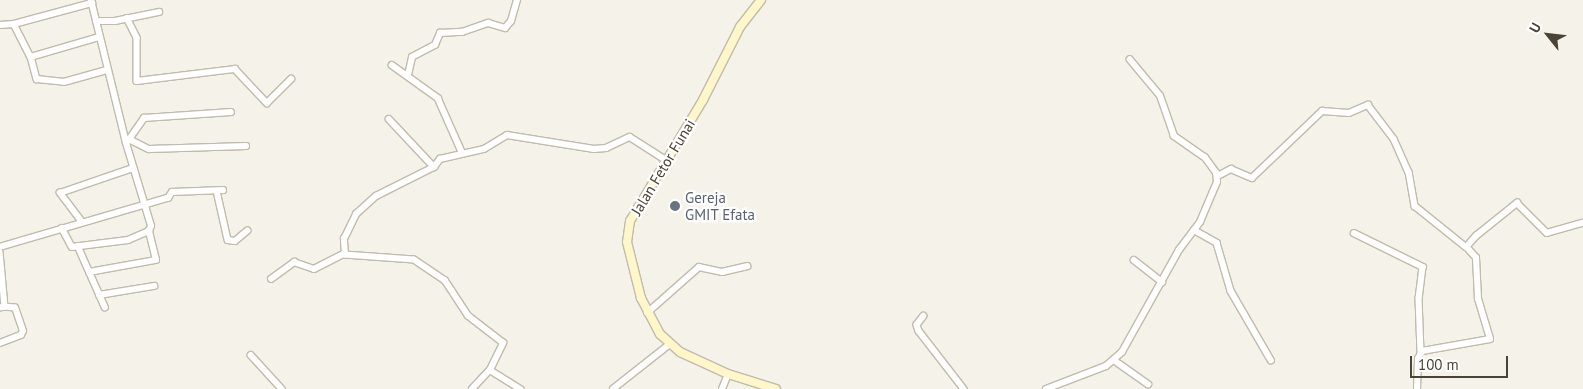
<!DOCTYPE html>
<style>
body{margin:0}
#map{position:relative;width:1583px;height:389px;overflow:hidden;background:#f5f2e9;font-family:"PT Sans",sans-serif}
div>[style]{position:absolute}
[style*='--x']{left:calc(var(--x)*1px);top:calc(var(--y)*1px);width:calc(var(--w)*1px);rotate:calc(var(--a)*1deg)}
.roads{filter:drop-shadow(1px 0 #c1bbab) drop-shadow(-1px 0 #c1bbab) drop-shadow(0 1px #c1bbab) drop-shadow(0 -1px #c1bbab)}
.street>*{height:5.5px;margin:-2.75px;padding:0 2.75px;transform-origin:2.75px;border-radius:2.75px;background:#fff}
.secondary>*{height:8px;margin:-4px;padding:0 4px;transform-origin:4px;border-radius:4px;background:#fff6c9}
.dots>*{width:14px;height:14px;translate:-50% -50%;box-sizing:border-box;border:2px solid #fff;border-radius:50%}
span{translate:-50% -50%;white-space:nowrap;text-align:center;line-height:1.15;-webkit-text-stroke:4.5px #fff;paint-order:stroke}
.street-label{font-size:15px;color:#4a4437}
.worship-label{font-size:15px;color:#5b616d}
.left{translate:0 -50%;text-align:left}
.north{position:absolute;left:1523px;top:10px;width:50px;height:50px;-webkit-text-stroke:4px #fff;paint-order:stroke;rotate:299deg;font-size:14px;font-weight:700;line-height:20px;text-align:center;color:#4a4437}
.north::after{content:'';display:block;margin:auto;width:18px;height:22px;background:#4a4437;clip-path:polygon(50% 0,100% 100%,50% 72%,0 100%)}
.scale{position:absolute;left:1410px;top:356px;width:98px;height:22px;box-sizing:border-box;border:2px solid #4a4437;border-top:0;padding-left:6px;font-size:15px;line-height:18px;white-space:nowrap;color:#4a4437;-webkit-text-stroke:4px #fff;paint-order:stroke}
</style>
<div id="map">
<div class="roads">
<div class="street">
<div style="--x:127;--y:18;--w:22;--a:63"></div>
<div style="--x:137;--y:38;--w:43;--a:90"></div>
<div style="--x:137;--y:81;--w:99;--a:-7"></div>
<div style="--x:235;--y:69;--w:47;--a:46.7"></div>
<div style="--x:267;--y:103;--w:34;--a:-45"></div>
<div style="--x:96;--y:21;--w:19;--a:0"></div>
<div style="--x:115;--y:21;--w:45;--a:-11.6"></div>
<div style="--x:14;--y:24;--w:37;--a:63"></div>
<div style="--x:31;--y:57;--w:23;--a:75"></div>
<div style="--x:37;--y:79;--w:27;--a:6"></div>
<div style="--x:64;--y:82;--w:45;--a:-15.6"></div>
<div style="--x:0;--y:25;--w:14;--a:-4"></div>
<div style="--x:14;--y:24;--w:81;--a:-15.1"></div>
<div style="--x:31;--y:57;--w:71;--a:-16.4"></div>
<div style="--x:392;--y:65;--w:57;--a:35.7"></div>
<div style="--x:438;--y:98;--w:59;--a:66"></div>
<div style="--x:408;--y:75;--w:18;--a:-77"></div>
<div style="--x:412;--y:57;--w:26;--a:-28"></div>
<div style="--x:435;--y:45;--w:13;--a:-67"></div>
<div style="--x:440;--y:33;--w:22;--a:-3"></div>
<div style="--x:462;--y:32;--w:28;--a:-19"></div>
<div style="--x:488;--y:23;--w:18;--a:16"></div>
<div style="--x:505;--y:28;--w:9;--a:-49"></div>
<div style="--x:511;--y:21;--w:22;--a:-74"></div>
<div style="--x:389;--y:119;--w:66;--a:46.8"></div>
<div style="--x:129;--y:139;--w:22;--a:27"></div>
<div style="--x:149;--y:149;--w:97;--a:-1.8"></div>
<div style="--x:128;--y:141;--w:28;--a:-55"></div>
<div style="--x:144;--y:118;--w:87;--a:-3.9"></div>
<div style="--x:1218;--y:176;--w:15;--a:-28"></div>
<div style="--x:1231;--y:169;--w:23;--a:23"></div>
<div style="--x:1252;--y:178;--w:97;--a:-43.7"></div>
<div style="--x:1322;--y:111;--w:27;--a:4"></div>
<div style="--x:1349;--y:113;--w:21;--a:-23"></div>
<div style="--x:1368;--y:105;--w:43;--a:52.6"></div>
<div style="--x:1394;--y:139;--w:36;--a:66"></div>
<div style="--x:1409;--y:172;--w:35;--a:80"></div>
<div style="--x:1415;--y:206;--w:65;--a:38.8"></div>
<div style="--x:217;--y:191;--w:50;--a:77.3"></div>
<div style="--x:228;--y:240;--w:7;--a:8"></div>
<div style="--x:235;--y:241;--w:16;--a:-40"></div>
<div style="--x:81;--y:221;--w:35;--a:-127"></div>
<div style="--x:60;--y:193;--w:77;--a:-18.9"></div>
<div style="--x:62;--y:228;--w:21;--a:62"></div>
<div style="--x:72;--y:247;--w:56;--a:-7.1"></div>
<div style="--x:128;--y:240;--w:23;--a:-23"></div>
<div style="--x:149;--y:231;--w:5;--a:-68"></div>
<div style="--x:151;--y:226;--w:87;--a:-106.8"></div>
<div style="--x:126;--y:143;--w:147;--a:-103.8"></div>
<div style="--x:1194;--y:230;--w:26;--a:29"></div>
<div style="--x:1217;--y:243;--w:50;--a:73.7"></div>
<div style="--x:1231;--y:291;--w:80;--a:59.9"></div>
<div style="--x:1354;--y:233;--w:77;--a:26.2"></div>
<div style="--x:1423;--y:267;--w:31;--a:97"></div>
<div style="--x:1419;--y:298;--w:55;--a:87.9"></div>
<div style="--x:78;--y:246;--w:67;--a:66.1"></div>
<div style="--x:0;--y:247;--w:175;--a:-16.3"></div>
<div style="--x:168;--y:198;--w:7;--a:-56"></div>
<div style="--x:172;--y:192;--w:51;--a:-2.2"></div>
<div style="--x:0;--y:252;--w:55;--a:84.8"></div>
<div style="--x:5;--y:307;--w:5;--a:169"></div>
<div style="--x:1134;--y:260;--w:36;--a:38"></div>
<div style="--x:89;--y:272;--w:68;--a:-10.2"></div>
<div style="--x:156;--y:260;--w:30;--a:-104"></div>
<div style="--x:271;--y:279;--w:29;--a:-36"></div>
<div style="--x:294;--y:262;--w:21;--a:19"></div>
<div style="--x:314;--y:269;--w:33;--a:-27"></div>
<div style="--x:99;--y:295;--w:56;--a:-9.3"></div>
<div style="--x:647;--y:313;--w:69;--a:-41.5"></div>
<div style="--x:699;--y:267;--w:24;--a:12"></div>
<div style="--x:722;--y:272;--w:26;--a:-13"></div>
<div style="--x:924;--y:316;--w:11;--a:128"></div>
<div style="--x:917;--y:325;--w:6;--a:72"></div>
<div style="--x:919;--y:331;--w:73;--a:52.2"></div>
<div style="--x:0;--y:343;--w:22;--a:-21"></div>
<div style="--x:21;--y:335;--w:4;--a:-63"></div>
<div style="--x:23;--y:331;--w:24;--a:-109"></div>
<div style="--x:15;--y:308;--w:10;--a:-174"></div>
<div style="--x:251;--y:355;--w:46;--a:47.6"></div>
<div style="--x:1114;--y:360;--w:42;--a:35.2"></div>
<div style="--x:490;--y:370;--w:36;--a:32"></div>
<div style="--x:472;--y:389;--w:26;--a:-47"></div>
<div style="--x:490;--y:370;--w:30;--a:-64"></div>
<div style="--x:503;--y:343;--w:44;--a:-142.4"></div>
<div style="--x:468;--y:316;--w:42;--a:-123.3"></div>
<div style="--x:445;--y:281;--w:37;--a:-146"></div>
<div style="--x:414;--y:260;--w:69;--a:-175.9"></div>
<div style="--x:345;--y:255;--w:16;--a:-94"></div>
<div style="--x:344;--y:239;--w:28;--a:-64"></div>
<div style="--x:356;--y:214;--w:27;--a:-42"></div>
<div style="--x:376;--y:196;--w:65;--a:-26.6"></div>
<div style="--x:434;--y:167;--w:10;--a:-53"></div>
<div style="--x:440;--y:159;--w:45;--a:-12.8"></div>
<div style="--x:484;--y:149;--w:27;--a:-31"></div>
<div style="--x:507;--y:135;--w:88;--a:9.1"></div>
<div style="--x:594;--y:149;--w:12;--a:-5"></div>
<div style="--x:606;--y:148;--w:26;--a:-25"></div>
<div style="--x:630;--y:137;--w:43;--a:32.6"></div>
<div style="--x:613;--y:389;--w:73;--a:-38.3"></div>
<div style="--x:722;--y:389;--w:16;--a:-68"></div>
<div style="--x:1046;--y:389;--w:64;--a:-21"></div>
<div style="--x:1106;--y:366;--w:21;--a:-41"></div>
<div style="--x:1122;--y:352;--w:117;--a:-60.8"></div>
<div style="--x:1179;--y:250;--w:35;--a:-53"></div>
<div style="--x:1200;--y:222;--w:43;--a:-67"></div>
<div style="--x:1217;--y:182;--w:9;--a:-96"></div>
<div style="--x:1216;--y:173;--w:19;--a:-126"></div>
<div style="--x:1205;--y:158;--w:38;--a:-145"></div>
<div style="--x:1174;--y:136;--w:42;--a:-109.3"></div>
<div style="--x:1160;--y:96;--w:47;--a:-129.8"></div>
<div style="--x:1417;--y:389;--w:30;--a:-88"></div>
<div style="--x:1418;--y:359;--w:9;--a:-63"></div>
<div style="--x:1422;--y:351;--w:69;--a:-10"></div>
<div style="--x:1490;--y:339;--w:42;--a:-106.7"></div>
<div style="--x:1478;--y:299;--w:41;--a:-92.8"></div>
<div style="--x:1476;--y:258;--w:15;--a:-132"></div>
<div style="--x:1466;--y:247;--w:15;--a:-48"></div>
<div style="--x:1476;--y:236;--w:53;--a:-38.8"></div>
<div style="--x:1517;--y:203;--w:42;--a:45"></div>
<div style="--x:1547;--y:233;--w:37;--a:-16"></div>
</div>
<div class="secondary">
<div style="--x:761;--y:0;--w:34;--a:128"></div>
<div style="--x:740;--y:27;--w:82;--a:116.9"></div>
<div style="--x:703;--y:100;--w:141;--a:121.1"></div>
<div style="--x:630;--y:221;--w:21;--a:98"></div>
<div style="--x:627;--y:242;--w:58;--a:76"></div>
<div style="--x:641;--y:298;--w:41;--a:62.2"></div>
<div style="--x:660;--y:334;--w:27;--a:42"></div>
<div style="--x:680;--y:352;--w:53;--a:24.6"></div>
<div style="--x:728;--y:374;--w:50;--a:17.4"></div>
</div>
</div>
<div class="dots">
<div style="left:675px;top:206px;background:#6b7280"></div>
</div>
<div class="street-label">
<span style="left:663px;top:167px;rotate:-59deg">Jalan Fetor Funai</span>
</div>
<div class="worship-label">
<span class="left" style="left:685px;top:206px">Gereja<br>GMIT Efata</span>
</div>
<div class="north">U</div>
<div class="scale">100 m</div>
</div>
